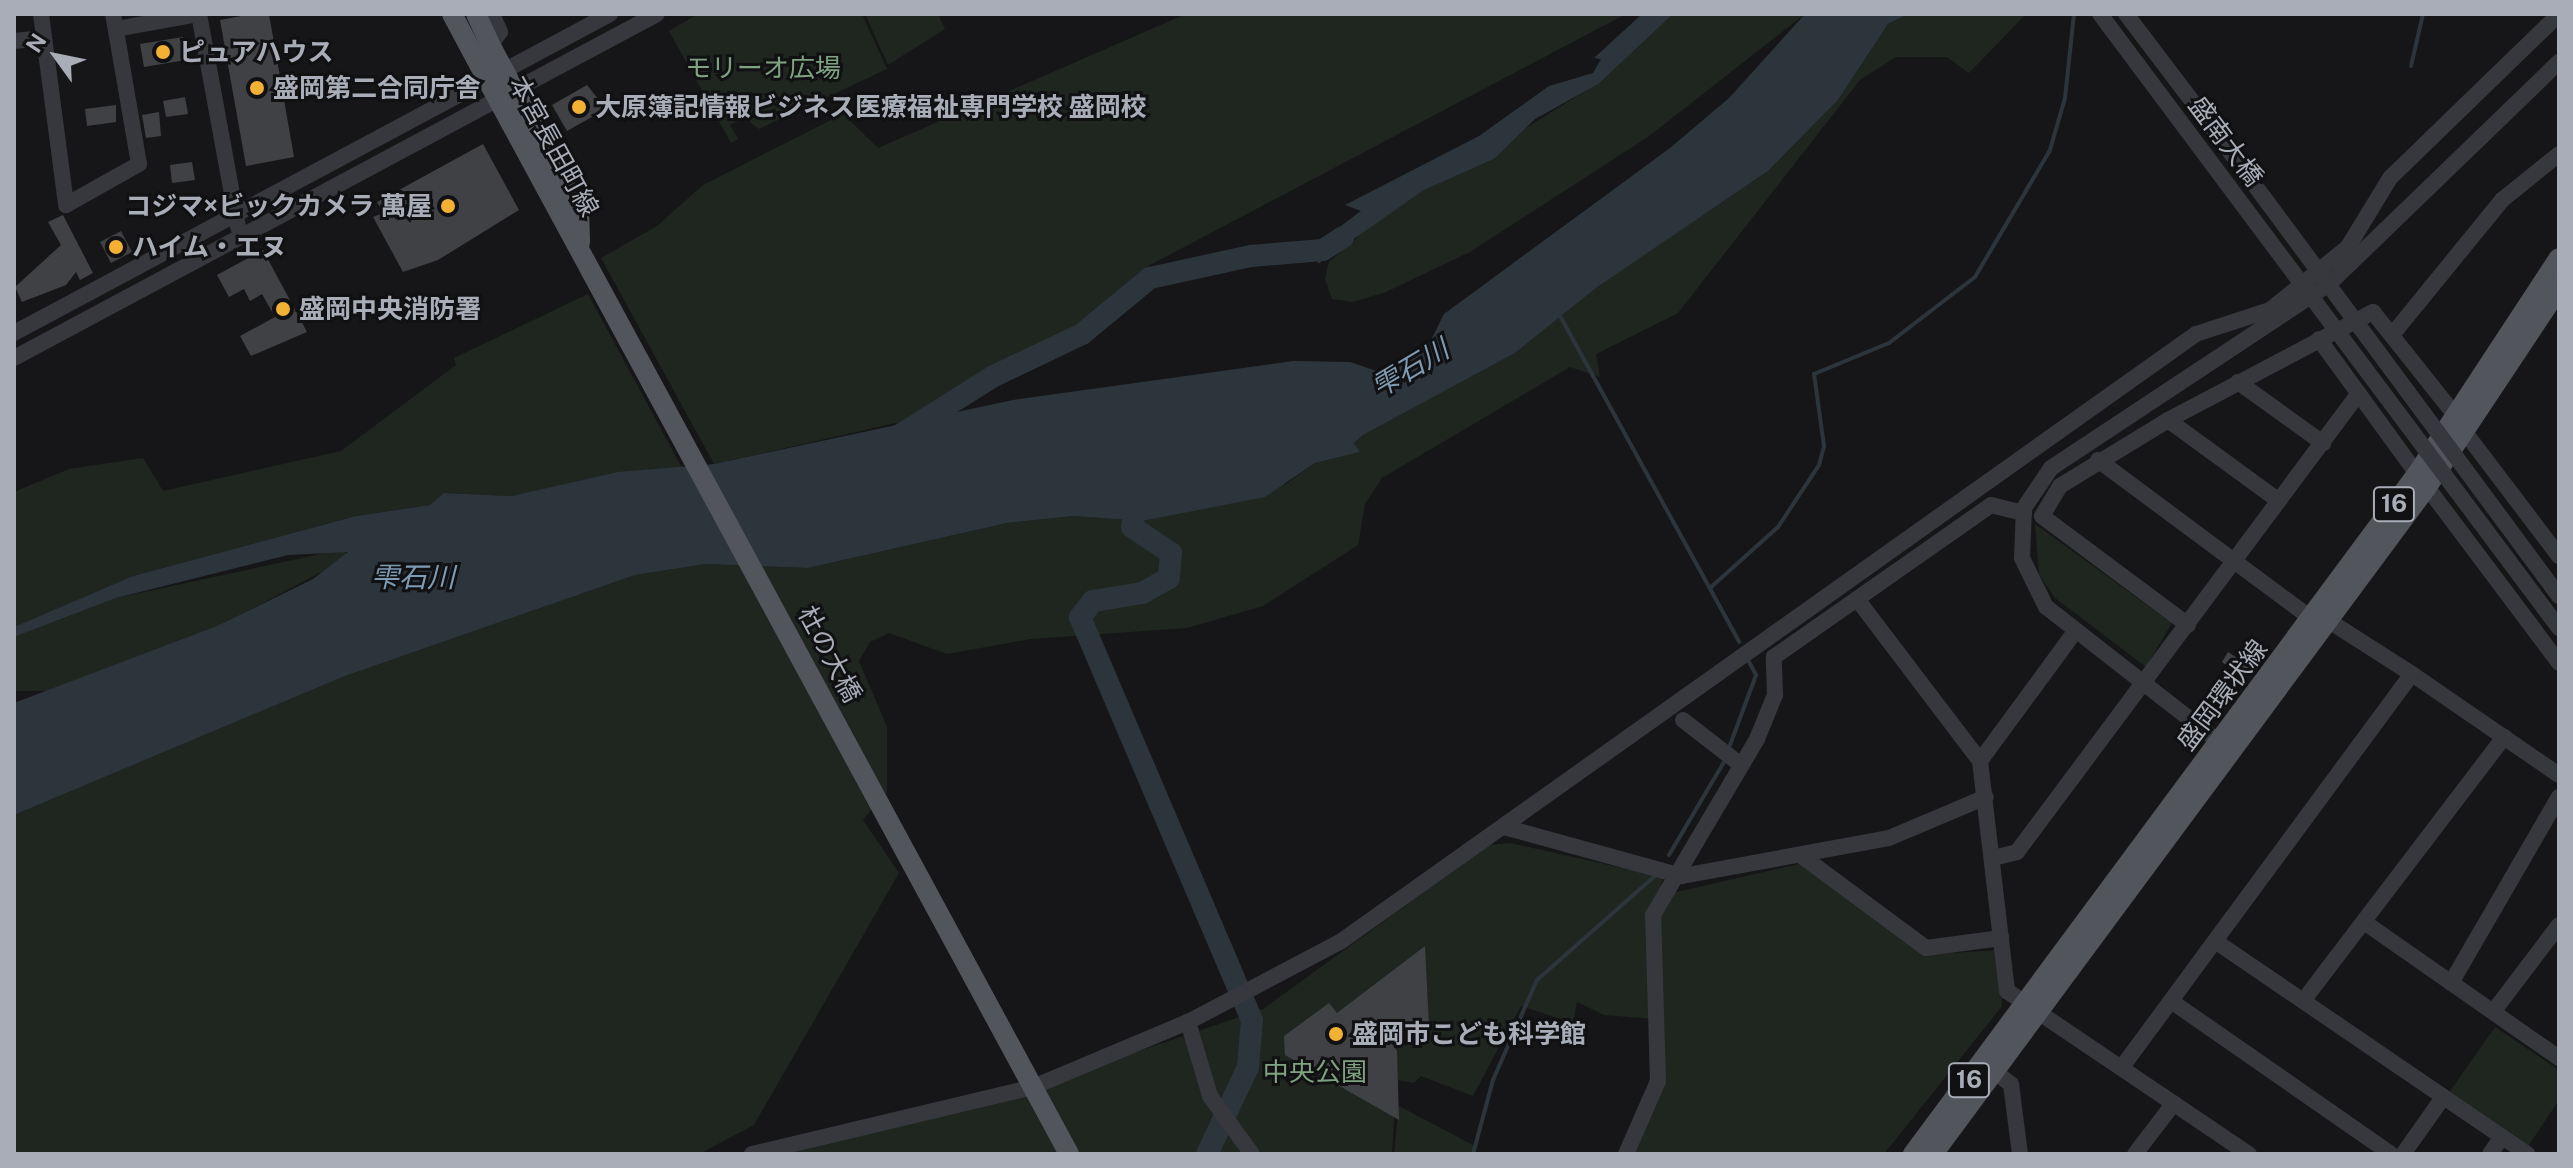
<!DOCTYPE html>
<meta charset="utf-8">
<style>
body{margin:0}
#map{position:relative;width:2573px;height:1168px;overflow:hidden;background:#161618;font-family:"Public Sans","Noto Sans JP",sans-serif}
div>[style]{position:absolute}
[style*='--x']{left:calc(var(--x)*1px);top:calc(var(--y)*1px);width:calc(var(--w)*1px);rotate:calc(var(--a)*1deg)}
.green>*{inset:0;background:#1e261f}
.water>*{inset:0;background:#2c353c}
.stream>*{height:4px;margin:-2px;padding:0 2px;transform-origin:2px;border-radius:2px;background:#2c353c}
.river>*{height:22px;margin:-11px;padding:0 11px;transform-origin:11px;border-radius:11px;background:#2c353c}
.building>*{inset:0;background:#404145}
.minor>*{height:16px;margin:-8px;padding:0 8px;transform-origin:8px;border-radius:8px;background:#37383d}
.major>*{height:20px;margin:-10px;padding:0 10px;transform-origin:10px;border-radius:10px;background:#53555c}
.minor-bridge>*{height:16px;margin:-8px;padding:0 8px;transform-origin:8px;border-radius:8px;background:#37383d}
.major-bridge>*{height:20px;margin:-10px;padding:0 10px;transform-origin:10px;border-radius:10px;background:#53555c}
.dots>*{width:22px;height:22px;translate:-50% -50%;box-sizing:border-box;border:4px solid #111113;border-radius:50%}
span{translate:-50% -50%;white-space:nowrap;text-align:center;line-height:1.15;-webkit-text-stroke:6px #111113;paint-order:stroke}
.shield-label span{padding:2px 6px;background:#111113;border:2px solid;border-radius:6px;-webkit-text-stroke-width:0}
.shield-label{font-size:24px;color:#a8adb8;font-weight:700}
.poi-label{font-size:26px;color:#a8adb8;font-weight:700}
.left{translate:0 -50%;text-align:left}
.right{translate:-100% -50%;text-align:right}
.park-label{font-size:26px;color:#7fa381}
.street-label{font-size:26px;color:#a8adb8}
.water-label{font-size:28px;color:#7f9bb3;font-style:italic}
.frame{position:absolute;inset:0;border:16px solid #a8adb8;pointer-events:none}
.north{position:absolute;left:16px;top:16px;width:80px;height:80px;-webkit-text-stroke:6px #111113;paint-order:stroke;rotate:303deg;font-size:22px;font-weight:700;line-height:32px;text-align:center;color:#a8adb8}
.north::after{content:'';display:block;margin:auto;width:28px;height:36px;background:#a8adb8;clip-path:polygon(50% 0,100% 100%,50% 72%,0 100%)}
</style>
<div id="map">
<div class="green">
<div style="clip-path:polygon(698px 14px,862px 14px,887px 69px,759px 129px,744px 118px,730px 125px,738px 139px,731px 143px,669px 31px)"></div>
<div style="clip-path:polygon(865px 14px,938px 14px,945px 29px,888px 65px)"></div>
<div style="clip-path:polygon(1186px 14px,1626px 14px,1150px 265px,1069px 332px,918px 418px,714px 464px,601px 258px,657px 226px,703px 185px,843px 114px,878px 148px)"></div>
<div style="clip-path:polygon(1673px 14px,1805px 14px,1648px 137px,1470px 252px,1386px 292px,1353px 302px,1332px 299px,1325px 279px,1329px 262px,1366px 230px,1424px 190px,1494px 159px,1511px 137px,1592px 87px)"></div>
<div style="clip-path:polygon(1908px 14px,2026px 14px,1969px 73px,1947px 57px,1896px 57px,1860px 80px,1678px 313px,1596px 354px,1600px 377px,1570px 367px,1382px 478px,1365px 504px,1358px 545px,1263px 606px,1187px 628px,1031px 639px,947px 654px,889px 633px,870px 642px,859px 661px,887px 727px,887px 792px,863px 820px,899px 873px,754px 1125px,699px 1154px,14px 1154px,14px 815px,345px 676px,635px 575px,706px 564px,808px 568px,1007px 523px,1074px 516px,1142px 521px,1286px 484px,1315px 463px,1360px 452px,1354px 443px,1363px 435px,1515px 353px,1596px 288px,1768px 171px,1838px 100px,1888px 24px)"></div>
<div style="clip-path:polygon(588px 294px,682px 468px,512px 496px,444px 493px,430px 505px,356px 516px,133px 576px,14px 627px,14px 492px,69px 469px,143px 458px,163px 491px,341px 451px,456px 365px,454px 358px)"></div>
<div style="clip-path:polygon(2035px 524px,2172px 623px,2146px 667px,2055px 598px,2039px 574px)"></div>
<div style="clip-path:polygon(344px 549px,348px 558px,217px 627px,55px 691px,14px 691px,14px 637px,116px 598px)"></div>
<div style="clip-path:polygon(1510px 843px,1663px 877px,1659px 896px,1799px 864px,1923px 955px,1997px 950px,2002px 1006px,1884px 1154px,1626px 1154px,1651px 1109px,1656px 1019px,1604px 1015px,1577px 1002px,1573px 1023px,1521px 1006px,1473px 1096px,1421px 1076px,1414px 1083px,1398px 1080px,1397px 1067px,1392px 1154px,752px 1154px,1033px 1087px,1263px 1009px,1489px 845px)"></div>
<div style="clip-path:polygon(2495px 1027px,2559px 1070px,2559px 1100px,2527px 1148px,2448px 1094px)"></div>
<div style="clip-path:polygon(1399px 1106px,1473px 1145px,1473px 1154px,1394px 1154px)"></div>
</div>
<div class="water">
<div style="clip-path:polygon(1642px 14px,1673px 14px,1598px 84px,1535px 119px,1494px 159px,1424px 190px,1318px 264px,1317px 244px,1361px 211px,1345px 205px,1479px 136px,1549px 86px,1593px 73px,1601px 59px,1594px 58px)"></div>
<div style="clip-path:polygon(1805px 14px,1908px 14px,1888px 24px,1838px 100px,1768px 171px,1596px 288px,1515px 353px,1363px 435px,1354px 443px,1360px 452px,1315px 463px,1265px 497px,1142px 521px,1074px 516px,1007px 523px,808px 568px,706px 564px,635px 575px,345px 676px,14px 815px,14px 703px,217px 626px,313px 579px,348px 552px,288px 555px,116px 598px,14px 637px,14px 627px,133px 576px,356px 516px,430px 505px,444px 493px,512px 496px,618px 472px,714px 464px,1013px 400px,1293px 361px,1350px 362px,1382px 373px,1431px 340px,1444px 314px,1670px 148px,1729px 98px)"></div>
</div>
<div class="stream">
<div style="--x:2411;--y:66;--w:53;--a:-77"></div>
<div style="--x:1559;--y:314;--w:374;--a:61.2"></div>
<div style="--x:1710;--y:588;--w:91;--a:-41.9"></div>
<div style="--x:1778;--y:527;--w:74;--a:-56.5"></div>
<div style="--x:1819;--y:465;--w:20;--a:-75"></div>
<div style="--x:1824;--y:446;--w:73;--a:-97.9"></div>
<div style="--x:1814;--y:374;--w:81;--a:-22.5"></div>
<div style="--x:1889;--y:343;--w:108;--a:-37.5"></div>
<div style="--x:1975;--y:277;--w:147;--a:-59.4"></div>
<div style="--x:2050;--y:150;--w:54;--a:-73.9"></div>
<div style="--x:2065;--y:98;--w:84;--a:-83.9"></div>
<div style="--x:1730;--y:745;--w:75;--a:-69.6"></div>
<div style="--x:1756;--y:675;--w:15;--a:-118"></div>
<div style="--x:1669;--y:855;--w:108;--a:-59.4"></div>
<div style="--x:1473;--y:1154;--w:77;--a:-74.9"></div>
<div style="--x:1493;--y:1080;--w:109;--a:-66.3"></div>
<div style="--x:1537;--y:980;--w:159;--a:-41.4"></div>
</div>
<div class="river">
<div style="--x:903;--y:433;--w:107;--a:-32.1"></div>
<div style="--x:994;--y:376;--w:98;--a:-25.5"></div>
<div style="--x:1082;--y:334;--w:88;--a:-39.5"></div>
<div style="--x:1150;--y:278;--w:103;--a:-12.3"></div>
<div style="--x:1251;--y:256;--w:72;--a:-4.8"></div>
<div style="--x:1323;--y:250;--w:24;--a:-33"></div>
<div style="--x:1137;--y:493;--w:34;--a:98"></div>
<div style="--x:1132;--y:527;--w:47;--a:33.7"></div>
<div style="--x:1171;--y:553;--w:25;--a:95"></div>
<div style="--x:1169;--y:578;--w:31;--a:151"></div>
<div style="--x:1142;--y:593;--w:50;--a:170.7"></div>
<div style="--x:1093;--y:601;--w:21;--a:129"></div>
<div style="--x:1080;--y:617;--w:438;--a:66.9"></div>
<div style="--x:1252;--y:1020;--w:47;--a:94.9"></div>
<div style="--x:1248;--y:1067;--w:96;--a:115.2"></div>
</div>
<div class="building">
<div style="clip-path:polygon(252px 14px,269px 14px,294px 157px,246px 166px,220px 20px)"></div>
<div style="clip-path:polygon(183px 37px,186px 60px,144px 67px,140px 44px)"></div>
<div style="clip-path:polygon(587px 85px,606px 109px,567px 131px,552px 105px)"></div>
<div style="clip-path:polygon(185px 97px,188px 114px,166px 117px,163px 101px)"></div>
<div style="clip-path:polygon(116px 105px,116px 122px,87px 126px,85px 109px)"></div>
<div style="clip-path:polygon(159px 112px,161px 136px,146px 138px,142px 115px)"></div>
<div style="clip-path:polygon(483px 144px,519px 210px,438px 260px,403px 272px,373px 217px,383px 213px,377px 202px)"></div>
<div style="clip-path:polygon(192px 162px,195px 180px,172px 183px,170px 165px)"></div>
<div style="clip-path:polygon(63px 215px,93px 273px,80px 280px,76px 272px,66px 285px,22px 302px,15px 287px,61px 245px,48px 222px)"></div>
<div style="clip-path:polygon(121px 231px,132px 252px,111px 263px,100px 242px)"></div>
<div style="clip-path:polygon(263px 250px,307px 332px,251px 356px,240px 336px,275px 317px,262px 294px,250px 301px,244px 289px,229px 297px,217px 275px)"></div>
<div style="clip-path:polygon(2228px 652px,2252px 668px,2244px 680px,2222px 662px)"></div>
<div style="clip-path:polygon(1425px 946px,1429px 1027px,1383px 1032px,1397px 1051px,1399px 1120px,1285px 1055px,1284px 1036px,1329px 1003px,1337px 1013px)"></div>
</div>
<div class="minor">
<div style="--x:41;--y:14;--w:193;--a:82.5"></div>
<div style="--x:66;--y:205;--w:84;--a:-29.3"></div>
<div style="--x:139;--y:164;--w:152;--a:-99.8"></div>
<div style="--x:199;--y:14;--w:217;--a:79.6"></div>
<div style="--x:2126;--y:14;--w:131;--a:52.8"></div>
<div style="--x:116;--y:29;--w:83;--a:-10.4"></div>
<div style="--x:14;--y:41;--w:30;--a:-6"></div>
<div style="--x:485;--y:52;--w:25;--a:-53"></div>
<div style="--x:500;--y:32;--w:20;--a:-114"></div>
<div style="--x:14;--y:333;--w:676;--a:-28.16"></div>
<div style="--x:2392;--y:335;--w:174;--a:-50.8"></div>
<div style="--x:2502;--y:200;--w:73;--a:-38.9"></div>
<div style="--x:2319;--y:339;--w:167;--a:54"></div>
<div style="--x:14;--y:358;--w:729;--a:-28.15"></div>
<div style="--x:2238;--y:382;--w:105;--a:35.7"></div>
<div style="--x:2168;--y:420;--w:137;--a:36.1"></div>
<div style="--x:2464;--y:431;--w:157;--a:52.8"></div>
<div style="--x:2098;--y:460;--w:265;--a:36.6"></div>
<div style="--x:2427;--y:487;--w:220;--a:53.1"></div>
<div style="--x:1857;--y:599;--w:203;--a:52.8"></div>
<div style="--x:2188;--y:625;--w:182;--a:-143.3"></div>
<div style="--x:2042;--y:516;--w:35;--a:-59"></div>
<div style="--x:2060;--y:486;--w:127;--a:-31.4"></div>
<div style="--x:2168;--y:420;--w:232;--a:-27.8"></div>
<div style="--x:2373;--y:312;--w:132;--a:51.5"></div>
<div style="--x:2074;--y:633;--w:159;--a:126.3"></div>
<div style="--x:1980;--y:761;--w:232;--a:83.3"></div>
<div style="--x:2007;--y:991;--w:292;--a:34"></div>
<div style="--x:2412;--y:674;--w:178;--a:34.5"></div>
<div style="--x:1683;--y:720;--w:73;--a:37.8"></div>
<div style="--x:2228;--y:749;--w:231;--a:-142"></div>
<div style="--x:2046;--y:607;--w:55;--a:-116.1"></div>
<div style="--x:2022;--y:558;--w:50;--a:-87.7"></div>
<div style="--x:2024;--y:508;--w:48;--a:-56"></div>
<div style="--x:2051;--y:468;--w:335;--a:-33.5"></div>
<div style="--x:2330;--y:283;--w:318;--a:-44"></div>
<div style="--x:1504;--y:827;--w:185;--a:15.4"></div>
<div style="--x:1682;--y:876;--w:210;--a:-10.4"></div>
<div style="--x:1889;--y:838;--w:105;--a:-22.9"></div>
<div style="--x:1803;--y:857;--w:153;--a:36.5"></div>
<div style="--x:1926;--y:948;--w:76;--a:-7.6"></div>
<div style="--x:1993;--y:858;--w:25;--a:-14"></div>
<div style="--x:2017;--y:852;--w:572;--a:-53.31"></div>
<div style="--x:2364;--y:922;--w:238;--a:34.9"></div>
<div style="--x:2215;--y:941;--w:378;--a:34.3"></div>
<div style="--x:2451;--y:983;--w:215;--a:-59.9"></div>
<div style="--x:2171;--y:1001;--w:268;--a:34.8"></div>
<div style="--x:2303;--y:1001;--w:332;--a:-52.7"></div>
<div style="--x:2493;--y:1012;--w:109;--a:-52.8"></div>
<div style="--x:1188;--y:1022;--w:77;--a:73.4"></div>
<div style="--x:1210;--y:1096;--w:72;--a:54.1"></div>
<div style="--x:2122;--y:1067;--w:488;--a:-53.6"></div>
<div style="--x:2412;--y:674;--w:98;--a:-147.4"></div>
<div style="--x:1995;--y:1072;--w:20;--a:37"></div>
<div style="--x:2011;--y:1084;--w:71;--a:82.7"></div>
<div style="--x:752;--y:1154;--w:289;--a:-13.4"></div>
<div style="--x:1033;--y:1087;--w:168;--a:-22.8"></div>
<div style="--x:1188;--y:1022;--w:172;--a:-27.8"></div>
<div style="--x:1340;--y:942;--w:1050;--a:-35.39"></div>
<div style="--x:2196;--y:334;--w:78;--a:-18"></div>
<div style="--x:2270;--y:310;--w:100;--a:-38.9"></div>
<div style="--x:2348;--y:247;--w:81;--a:-58.7"></div>
<div style="--x:2390;--y:178;--w:235;--a:-44.1"></div>
<div style="--x:1626;--y:1154;--w:80;--a:-66.3"></div>
<div style="--x:1658;--y:1081;--w:166;--a:-91.7"></div>
<div style="--x:1653;--y:915;--w:204;--a:-59.4"></div>
<div style="--x:1757;--y:739;--w:48;--a:-67.8"></div>
<div style="--x:1775;--y:695;--w:38;--a:-92"></div>
<div style="--x:1774;--y:657;--w:265;--a:-35"></div>
<div style="--x:1991;--y:505;--w:34;--a:14"></div>
<div style="--x:2135;--y:1154;--w:64;--a:-52.6"></div>
<div style="--x:2403;--y:1154;--w:67;--a:-54.7"></div>
<div style="--x:2490;--y:1154;--w:21;--a:-55"></div>
</div>
<div class="major">
<div style="--x:493;--y:50;--w:183;--a:61.9"></div>
<div style="--x:579;--y:211;--w:31;--a:88"></div>
<div style="--x:476;--y:59;--w:1245;--a:61.56"></div>
<div style="--x:1913;--y:1154;--w:846;--a:-53.46"></div>
<div style="--x:2417;--y:474;--w:258;--a:-56.7"></div>
<div style="--x:1933;--y:1154;--w:830;--a:-53.48"></div>
<div style="--x:2427;--y:487;--w:239;--a:-56.4"></div>
</div>
<div class="minor-bridge">
<div style="--x:2100;--y:14;--w:767;--a:53.22"></div>
<div style="--x:2205;--y:118;--w:595;--a:53.48"></div>
</div>
<div class="major-bridge">
<div style="--x:452;--y:14;--w:51;--a:61.9"></div>
<div style="--x:476;--y:14;--w:40;--a:65"></div>
</div>
<div class="dots">
<div style="left:163px;top:52px;background:#f2b134"></div>
<div style="left:257px;top:88px;background:#f2b134"></div>
<div style="left:579px;top:107px;background:#f2b134"></div>
<div style="left:448px;top:206px;background:#f2b134"></div>
<div style="left:116px;top:247px;background:#f2b134"></div>
<div style="left:283px;top:309px;background:#f2b134"></div>
<div style="left:1336px;top:1034px;background:#f2b134"></div>
</div>
<div class="shield-label">
<span style="left:2394px;top:504px">16</span>
<span style="left:1969px;top:1080px">16</span>
</div>
<div class="poi-label">
<span class="left" style="left:179px;top:52px">ピュアハウス</span>
<span class="left" style="left:273px;top:88px">盛岡第二合同庁舎</span>
<span class="left" style="left:595px;top:107px">大原簿記情報ビジネス医療福祉専門学校 盛岡校</span>
<span class="right" style="left:432px;top:206px">コジマ×ビックカメラ 萬屋</span>
<span class="left" style="left:132px;top:247px">ハイム・エヌ</span>
<span class="left" style="left:299px;top:309px">盛岡中央消防署</span>
<span class="left" style="left:1352px;top:1034px">盛岡市こども科学館</span>
</div>
<div class="park-label">
<span style="left:763px;top:68px">モリーオ広場</span>
<span style="left:1315px;top:1072px">中央公園</span>
</div>
<div class="street-label">
<span style="left:2226px;top:141px;rotate:53deg">盛南大橋</span>
<span style="left:554px;top:146px;rotate:61deg">本宮長田町線</span>
<span style="left:830px;top:654px;rotate:62deg">杜の大橋</span>
<span style="left:2222px;top:695px;rotate:-53deg">盛岡環状線</span>
</div>
<div class="water-label">
<span style="left:1410px;top:368px;rotate:-31deg">雫石川</span>
<span style="left:413px;top:577px">雫石川</span>
</div>
<div class="frame"></div>
<div class="north">N</div>
</div>
